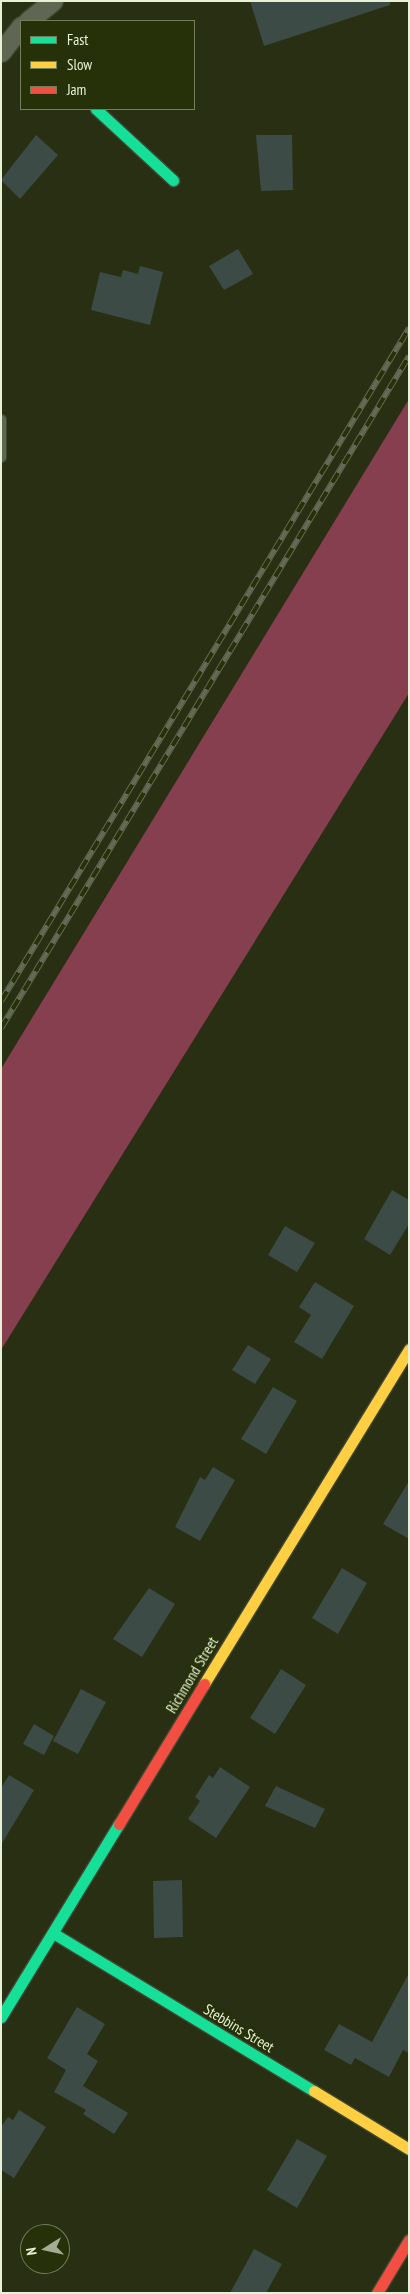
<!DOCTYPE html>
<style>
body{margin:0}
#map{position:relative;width:410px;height:2294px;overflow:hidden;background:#282f12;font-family:"PT Sans Narrow",sans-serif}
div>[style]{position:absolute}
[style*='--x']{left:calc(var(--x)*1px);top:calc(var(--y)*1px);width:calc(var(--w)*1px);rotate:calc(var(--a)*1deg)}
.green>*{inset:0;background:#853f4f}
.building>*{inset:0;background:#3c4b45}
.roads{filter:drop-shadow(1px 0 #414732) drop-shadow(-1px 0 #414732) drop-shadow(0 1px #414732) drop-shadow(0 -1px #414732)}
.lane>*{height:10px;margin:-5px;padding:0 5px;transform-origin:5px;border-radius:5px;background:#5f6652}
.street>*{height:19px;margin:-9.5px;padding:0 9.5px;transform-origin:9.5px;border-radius:9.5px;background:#5f6652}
.fast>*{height:11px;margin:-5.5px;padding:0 5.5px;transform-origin:5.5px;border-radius:5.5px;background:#16e098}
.slow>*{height:11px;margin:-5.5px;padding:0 5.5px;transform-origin:5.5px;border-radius:5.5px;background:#ffcf43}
.jam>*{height:11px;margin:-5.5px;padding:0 5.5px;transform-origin:5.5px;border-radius:5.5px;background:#f24e42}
.rail>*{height:5.5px;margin-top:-2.75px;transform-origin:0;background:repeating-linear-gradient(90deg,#263109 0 11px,#646a54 0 22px);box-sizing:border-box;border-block:1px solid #646a54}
span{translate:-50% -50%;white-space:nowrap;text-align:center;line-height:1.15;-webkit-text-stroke:4.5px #263109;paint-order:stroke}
.street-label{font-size:15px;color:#e7f1d5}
.frame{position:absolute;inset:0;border:2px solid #e7f1d5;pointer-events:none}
.legend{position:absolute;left:20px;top:20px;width:175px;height:90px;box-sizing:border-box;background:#263109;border:1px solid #737e5b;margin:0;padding:6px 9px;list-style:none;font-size:15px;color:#e7f1d5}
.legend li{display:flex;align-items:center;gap:10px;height:25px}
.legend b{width:25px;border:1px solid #737e5b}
.north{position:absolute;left:20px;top:2224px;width:50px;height:50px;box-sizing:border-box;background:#263109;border:1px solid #737e5b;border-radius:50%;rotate:260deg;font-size:14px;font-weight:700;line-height:20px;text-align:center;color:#e7f1d5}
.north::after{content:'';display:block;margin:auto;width:18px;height:22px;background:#a4ad91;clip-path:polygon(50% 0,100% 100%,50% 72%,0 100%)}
</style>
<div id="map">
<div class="green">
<div style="clip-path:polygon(409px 399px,409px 693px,1px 1350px,1px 1069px)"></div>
</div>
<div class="building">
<div style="clip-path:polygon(250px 1px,390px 1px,390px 5px,264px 46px)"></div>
<div style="clip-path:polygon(36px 135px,58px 155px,20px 199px,1px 180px)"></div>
<div style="clip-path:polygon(256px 135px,292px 135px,293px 190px,261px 191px)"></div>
<div style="clip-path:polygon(238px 249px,253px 274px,224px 290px,209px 266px)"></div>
<div style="clip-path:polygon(140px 266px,163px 272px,150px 325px,91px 310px,100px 272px,121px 277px,123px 270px,138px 274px)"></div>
<div style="clip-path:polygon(392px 1190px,409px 1200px,409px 1224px,390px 1255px,364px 1239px)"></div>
<div style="clip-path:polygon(285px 1226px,315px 1243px,297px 1272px,268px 1255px)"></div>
<div style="clip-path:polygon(315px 1282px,354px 1306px,322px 1359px,294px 1342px,311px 1315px,299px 1307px)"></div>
<div style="clip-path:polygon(248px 1345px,271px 1359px,255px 1384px,232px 1370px)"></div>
<div style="clip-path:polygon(273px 1387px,297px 1401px,266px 1454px,241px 1439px)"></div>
<div style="clip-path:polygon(213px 1467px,235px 1480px,200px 1541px,175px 1527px,200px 1477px,205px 1480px)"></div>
<div style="clip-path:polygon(409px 1481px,409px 1539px,383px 1524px)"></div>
<div style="clip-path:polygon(342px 1568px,367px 1583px,338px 1634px,312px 1618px)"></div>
<div style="clip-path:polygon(149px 1588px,175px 1604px,142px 1657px,113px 1639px)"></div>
<div style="clip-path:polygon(281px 1669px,306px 1685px,275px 1734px,250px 1718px)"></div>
<div style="clip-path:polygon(81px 1689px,106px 1702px,78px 1754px,53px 1741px)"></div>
<div style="clip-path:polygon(34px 1724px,54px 1736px,44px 1755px,23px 1744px)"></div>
<div style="clip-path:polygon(220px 1767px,250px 1787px,216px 1838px,188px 1819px,200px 1801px,195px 1797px,209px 1775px,213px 1778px)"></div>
<div style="clip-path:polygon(9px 1775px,34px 1790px,1px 1845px,1px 1788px)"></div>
<div style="clip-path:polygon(276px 1786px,325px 1809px,315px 1828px,265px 1806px)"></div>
<div style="clip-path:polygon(182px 1880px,183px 1937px,154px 1938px,153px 1881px)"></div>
<div style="clip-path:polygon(409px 1973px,409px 2053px,403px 2050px,389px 2077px,355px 2058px,351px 2065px,324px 2050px,339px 2024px,372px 2042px)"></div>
<div style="clip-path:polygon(77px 2007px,105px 2024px,87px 2054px,98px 2061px,83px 2086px,128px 2113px,114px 2134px,83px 2114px,86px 2110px,54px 2092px,66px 2070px,47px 2058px)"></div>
<div style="clip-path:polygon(19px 2110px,46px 2127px,14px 2178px,1px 2170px,1px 2127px,8px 2117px,13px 2120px)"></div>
<div style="clip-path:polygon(297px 2139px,327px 2156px,297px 2208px,267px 2190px)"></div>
<div style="clip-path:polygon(254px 2249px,282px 2264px,266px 2293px,230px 2293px)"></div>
</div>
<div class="roads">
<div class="lane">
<div style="--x:1;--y:420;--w:37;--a:90"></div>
</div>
<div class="street">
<div style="--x:28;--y:21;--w:32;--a:-39"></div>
<div style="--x:1;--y:52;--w:33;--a:-52"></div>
</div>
<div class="fast">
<div style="--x:96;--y:109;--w:105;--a:42.7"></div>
<div style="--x:53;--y:1933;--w:305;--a:31.2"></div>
<div style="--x:1;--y:2017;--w:226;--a:-58.6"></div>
</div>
<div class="slow">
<div style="--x:204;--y:1684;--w:393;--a:-58.5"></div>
<div style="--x:314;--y:2091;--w:111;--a:31.4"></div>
</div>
<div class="jam">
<div style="--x:119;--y:1824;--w:164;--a:-58.7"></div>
<div style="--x:377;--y:2293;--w:62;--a:-58.9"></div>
</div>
</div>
<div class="rail">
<div style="--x:1;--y:1001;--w:787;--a:-58.77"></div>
<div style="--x:1;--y:1028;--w:786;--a:-58.74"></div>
</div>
<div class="street-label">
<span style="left:192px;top:1675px;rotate:-59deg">Richmond Street</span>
<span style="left:239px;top:2028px;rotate:31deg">Stebbins Street</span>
</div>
<div class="frame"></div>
<ul class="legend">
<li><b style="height:6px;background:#16e098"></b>Fast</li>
<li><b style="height:6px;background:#ffcf43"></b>Slow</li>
<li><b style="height:6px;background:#f24e42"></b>Jam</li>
</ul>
<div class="north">N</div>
</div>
